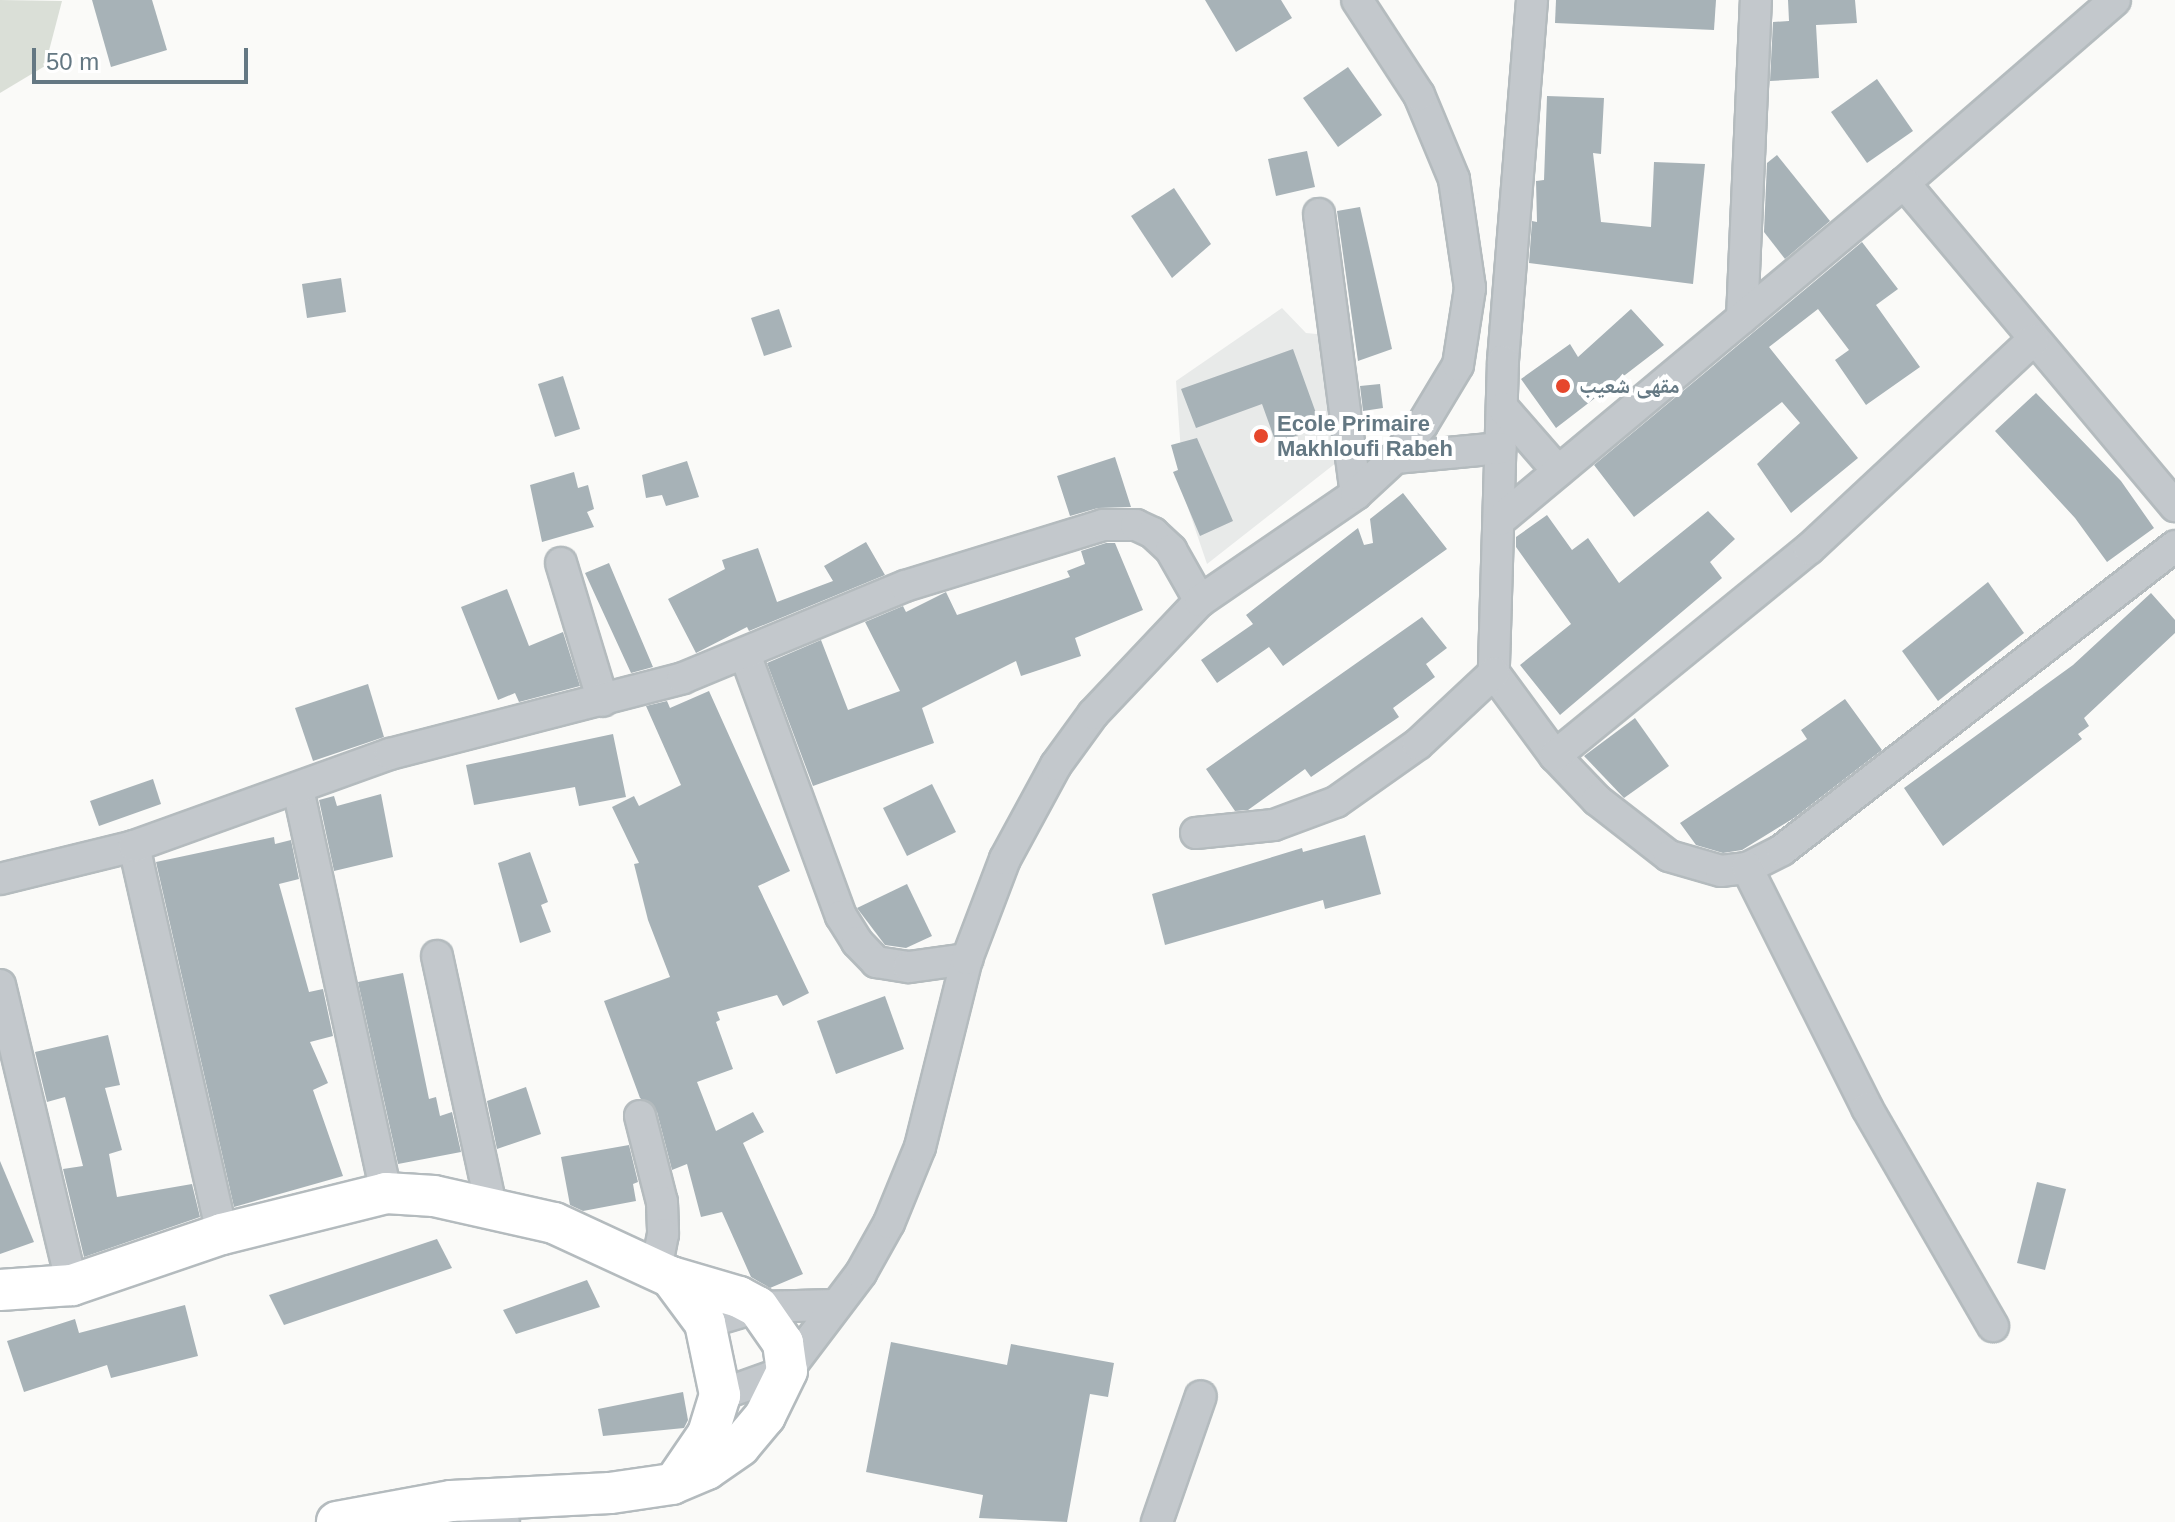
<!DOCTYPE html>
<meta charset="utf-8">
<style>
body{margin:0}
#map{position:relative;width:2175px;height:1522px;overflow:hidden;background:#fafaf8;font-family:Arial,"Noto Naskh Arabic",sans-serif}
div>[style]{position:absolute}
[style*='--x']{left:calc(var(--x)*1px);top:calc(var(--y)*1px);width:calc(var(--w)*1px);rotate:calc(var(--a)*1deg)}
.built>*{inset:0;background:#e8eae9}
.green>*{inset:0;background:#dadfd7}
.building>*{inset:0;background:#a7b2b7}
.roads{filter:drop-shadow(2px 0 #b4bbbe) drop-shadow(-2px 0 #b4bbbe) drop-shadow(0 2px #b4bbbe) drop-shadow(0 -2px #b4bbbe)}
.minor>*{height:30px;margin:-15px;padding:0 15px;transform-origin:15px;border-radius:15px;background:#c3c8cc}
.major>*{height:40px;margin:-20px;padding:0 20px;transform-origin:20px;border-radius:20px;background:#fff}
.dots>*{width:22px;height:22px;translate:-50% -50%;box-sizing:border-box;border:4px solid #fff;border-radius:50%}
span{translate:-50% -50%;white-space:nowrap;text-align:center;line-height:1.15;-webkit-text-stroke:8px #fff;paint-order:stroke}
.poi-label{font-size:22px;color:#647883;font-weight:700}
.left{translate:0 -50%;text-align:left}
.scale{position:absolute;left:32px;top:48px;width:216px;height:36px;box-sizing:border-box;border:4px solid #647883;border-top:0;padding-left:10px;font-size:24px;line-height:28px;white-space:nowrap;color:#647883;-webkit-text-stroke:6px #fff;paint-order:stroke}
</style>
<div id="map">
<div class="built">
<div style="clip-path:polygon(1282px 308px,1306px 333px,1327px 335px,1341px 459px,1207px 564px,1184px 496px,1176px 381px)"></div>
</div>
<div class="green">
<div style="clip-path:polygon(0 0,62px 1px,45px 66px,0 93px)"></div>
</div>
<div class="building">
<div style="clip-path:polygon(92px 0,152px 0,167px 50px,111px 67px)"></div>
<div style="clip-path:polygon(1205px 0,1281px 0,1292px 18px,1236px 52px)"></div>
<div style="clip-path:polygon(1556px 0,1716px 0,1714px 30px,1555px 23px)"></div>
<div style="clip-path:polygon(1788px 0,1855px 0,1857px 23px,1816px 25px,1819px 78px,1770px 81px,1773px 22px,1789px 21px)"></div>
<div style="clip-path:polygon(1348px 67px,1382px 115px,1338px 147px,1303px 98px)"></div>
<div style="clip-path:polygon(1877px 79px,1913px 131px,1867px 163px,1831px 112px)"></div>
<div style="clip-path:polygon(1547px 96px,1604px 98px,1601px 154px,1593px 153px,1601px 222px,1651px 227px,1654px 162px,1705px 164px,1693px 284px,1529px 263px,1532px 221px,1537px 222px,1536px 181px,1544px 180px)"></div>
<div style="clip-path:polygon(1307px 151px,1315px 187px,1276px 196px,1268px 159px)"></div>
<div style="clip-path:polygon(1777px 155px,1830px 221px,1785px 259px,1764px 232px,1767px 163px)"></div>
<div style="clip-path:polygon(1174px 188px,1211px 244px,1172px 278px,1131px 216px)"></div>
<div style="clip-path:polygon(1360px 207px,1392px 349px,1358px 361px,1337px 211px)"></div>
<div style="clip-path:polygon(1862px 242px,1898px 289px,1876px 305px,1920px 367px,1866px 405px,1835px 360px,1849px 350px,1818px 309px,1769px 347px,1858px 458px,1791px 513px,1757px 464px,1800px 423px,1782px 402px,1634px 517px,1594px 465px)"></div>
<div style="clip-path:polygon(341px 278px,346px 312px,307px 318px,302px 284px)"></div>
<div style="clip-path:polygon(779px 309px,792px 347px,764px 356px,751px 318px)"></div>
<div style="clip-path:polygon(1631px 309px,1664px 345px,1556px 428px,1521px 379px,1570px 344px,1578px 357px)"></div>
<div style="clip-path:polygon(1293px 349px,1321px 427px,1276px 443px,1262px 404px,1196px 428px,1181px 389px)"></div>
<div style="clip-path:polygon(563px 376px,580px 429px,555px 437px,538px 384px)"></div>
<div style="clip-path:polygon(1380px 384px,1383px 408px,1363px 411px,1360px 386px)"></div>
<div style="clip-path:polygon(2036px 393px,2121px 481px,2154px 528px,2107px 562px,2075px 518px,1995px 431px)"></div>
<div style="clip-path:polygon(1197px 438px,1233px 521px,1200px 536px,1173px 472px,1178px 470px,1171px 445px)"></div>
<div style="clip-path:polygon(1115px 457px,1131px 507px,1098px 508px,1070px 516px,1057px 476px)"></div>
<div style="clip-path:polygon(687px 461px,699px 497px,666px 506px,662px 495px,646px 498px,642px 475px)"></div>
<div style="clip-path:polygon(574px 472px,578px 488px,588px 485px,594px 509px,587px 512px,594px 527px,542px 542px,530px 485px)"></div>
<div style="clip-path:polygon(1403px 493px,1447px 549px,1283px 666px,1269px 647px,1217px 683px,1201px 660px,1253px 624px,1246px 615px,1358px 528px,1364px 545px,1373px 543px,1370px 519px)"></div>
<div style="clip-path:polygon(1708px 511px,1735px 539px,1710px 562px,1722px 578px,1560px 715px,1520px 665px,1571px 624px,1516px 547px,1516px 537px,1547px 515px,1572px 550px,1588px 538px,1619px 583px)"></div>
<div style="clip-path:polygon(866px 542px,885px 575px,749px 631px,747px 627px,696px 653px,668px 599px,725px 569px,722px 560px,758px 548px,777px 602px,833px 581px,824px 566px)"></div>
<div style="clip-path:polygon(1106px 543px,1115px 543px,1143px 610px,1075px 638px,1081px 656px,1021px 676px,1016px 661px,922px 708px,934px 743px,813px 786px,767px 663px,821px 640px,848px 710px,900px 691px,865px 622px,903px 606px,906px 612px,946px 592px,957px 615px,1070px 577px,1067px 571px,1085px 564px,1081px 551px)"></div>
<div style="clip-path:polygon(609px 563px,625px 601px,653px 667px,631px 673px,585px 573px)"></div>
<div style="clip-path:polygon(1988px 582px,2024px 633px,1938px 701px,1902px 651px)"></div>
<div style="clip-path:polygon(507px 589px,529px 646px,563px 632px,580px 686px,519px 702px,515px 693px,498px 700px,461px 607px)"></div>
<div style="clip-path:polygon(2151px 593px,2175px 620px,2175px 633px,2084px 718px,2089px 726px,2078px 734px,2082px 739px,1943px 846px,1904px 788px,2073px 665px)"></div>
<div style="clip-path:polygon(1422px 617px,1447px 648px,1426px 664px,1435px 677px,1393px 708px,1399px 717px,1311px 777px,1305px 769px,1248px 810px,1235px 811px,1206px 769px)"></div>
<div style="clip-path:polygon(368px 684px,384px 737px,313px 761px,295px 708px)"></div>
<div style="clip-path:polygon(709px 691px,790px 871px,758px 886px,809px 993px,783px 1006px,777px 995px,717px 1012px,720px 1020px,716px 1022px,733px 1069px,697px 1082px,716px 1131px,753px 1112px,764px 1132px,743px 1143px,803px 1274px,770px 1288px,751px 1277px,722px 1212px,701px 1217px,687px 1164px,672px 1170px,657px 1112px,640px 1098px,604px 1001px,670px 977px,648px 920px,634px 864px,639px 863px,612px 807px,634px 796px,639px 806px,681px 785px,646px 706px,667px 701px,670px 708px)"></div>
<div style="clip-path:polygon(1845px 699px,1882px 750px,1794px 818px,1742px 850px,1723px 853px,1696px 845px,1680px 823px,1807px 739px,1801px 730px)"></div>
<div style="clip-path:polygon(1635px 718px,1669px 766px,1624px 798px,1584px 756px)"></div>
<div style="clip-path:polygon(613px 734px,626px 797px,579px 806px,575px 787px,474px 805px,466px 765px)"></div>
<div style="clip-path:polygon(153px 779px,161px 804px,99px 826px,90px 801px)"></div>
<div style="clip-path:polygon(932px 784px,956px 832px,907px 856px,883px 808px)"></div>
<div style="clip-path:polygon(381px 794px,393px 857px,334px 871px,319px 800px,334px 796px,337px 806px)"></div>
<div style="clip-path:polygon(1365px 835px,1381px 894px,1325px 909px,1323px 900px,1165px 945px,1152px 894px,1302px 848px,1303px 852px)"></div>
<div style="clip-path:polygon(274px 837px,275px 844px,291px 840px,299px 879px,279px 884px,309px 992px,323px 989px,333px 1036px,310px 1042px,328px 1083px,313px 1090px,343px 1176px,234px 1207px,156px 862px)"></div>
<div style="clip-path:polygon(530px 852px,548px 902px,541px 905px,551px 932px,520px 943px,498px 863px)"></div>
<div style="clip-path:polygon(907px 884px,932px 936px,906px 948px,885px 945px,857px 908px)"></div>
<div style="clip-path:polygon(403px 973px,429px 1099px,436px 1097px,440px 1116px,452px 1112px,461px 1152px,398px 1164px,358px 982px)"></div>
<div style="clip-path:polygon(885px 996px,904px 1049px,836px 1074px,817px 1021px)"></div>
<div style="clip-path:polygon(108px 1035px,120px 1085px,105px 1088px,122px 1150px,109px 1154px,117px 1197px,192px 1184px,200px 1217px,84px 1257px,63px 1169px,83px 1166px,65px 1097px,47px 1102px,35px 1052px)"></div>
<div style="clip-path:polygon(526px 1087px,541px 1134px,497px 1149px,487px 1101px)"></div>
<div style="clip-path:polygon(629px 1145px,638px 1182px,633px 1184px,636px 1201px,583px 1211px,570px 1205px,561px 1157px)"></div>
<div style="clip-path:polygon(0 1161px,34px 1242px,0 1254px)"></div>
<div style="clip-path:polygon(2037px 1182px,2066px 1189px,2045px 1270px,2017px 1263px)"></div>
<div style="clip-path:polygon(437px 1239px,452px 1268px,284px 1325px,269px 1295px)"></div>
<div style="clip-path:polygon(587px 1280px,600px 1307px,516px 1334px,503px 1310px)"></div>
<div style="clip-path:polygon(185px 1305px,198px 1356px,111px 1378px,107px 1365px,24px 1392px,7px 1341px,75px 1319px,79px 1333px)"></div>
<div style="clip-path:polygon(891px 1342px,1007px 1365px,1011px 1344px,1114px 1363px,1108px 1397px,1090px 1394px,1067px 1522px,979px 1518px,983px 1495px,866px 1472px)"></div>
<div style="clip-path:polygon(683px 1392px,688px 1420px,684px 1428px,603px 1436px,598px 1409px)"></div>
</div>
<div class="roads">
<div class="minor">
<div style="--x:1532;--y:0;--w:362;--a:94.6"></div>
<div style="--x:1503;--y:361;--w:312;--a:91.7"></div>
<div style="--x:1494;--y:673;--w:103;--a:53.7"></div>
<div style="--x:1555;--y:756;--w:61;--a:46.3"></div>
<div style="--x:1597;--y:800;--w:91;--a:37.9"></div>
<div style="--x:1669;--y:856;--w:54;--a:16.1"></div>
<div style="--x:1721;--y:871;--w:26;--a:-7"></div>
<div style="--x:1747;--y:868;--w:39;--a:-27"></div>
<div style="--x:1782;--y:850;--w:497;--a:-37.7"></div>
<div style="--x:1904;--y:183;--w:279;--a:-40.9"></div>
<div style="--x:1319;--y:214;--w:282;--a:82.5"></div>
<div style="--x:1742;--y:318;--w:318;--a:-87.5"></div>
<div style="--x:1503;--y:408;--w:84;--a:48.9"></div>
<div style="--x:1395;--y:458;--w:106;--a:-5.4"></div>
<div style="--x:1500;--y:520;--w:526;--a:-39.83"></div>
<div style="--x:1904;--y:183;--w:422;--a:50"></div>
<div style="--x:561;--y:563;--w:144;--a:73.1"></div>
<div style="--x:745;--y:654;--w:279;--a:69.9"></div>
<div style="--x:841;--y:916;--w:31;--a:58"></div>
<div style="--x:857;--y:942;--w:28;--a:46"></div>
<div style="--x:876;--y:962;--w:33;--a:9"></div>
<div style="--x:909;--y:967;--w:59;--a:-7.9"></div>
<div style="--x:1555;--y:756;--w:328;--a:-39.2"></div>
<div style="--x:1809;--y:549;--w:306;--a:-43"></div>
<div style="--x:298;--y:789;--w:413;--a:77.7"></div>
<div style="--x:1196;--y:833;--w:78;--a:-5.9"></div>
<div style="--x:1274;--y:825;--w:66;--a:-20.4"></div>
<div style="--x:1336;--y:802;--w:100;--a:-35.3"></div>
<div style="--x:1418;--y:744;--w:104;--a:-43.1"></div>
<div style="--x:134;--y:846;--w:398;--a:77.2"></div>
<div style="--x:1747;--y:868;--w:268;--a:63.4"></div>
<div style="--x:1867;--y:1108;--w:252;--a:60"></div>
<div style="--x:0;--y:879;--w:138;--a:-13.8"></div>
<div style="--x:134;--y:846;--w:272;--a:-19.8"></div>
<div style="--x:390;--y:754;--w:303;--a:-14.5"></div>
<div style="--x:683;--y:678;--w:240;--a:-22.5"></div>
<div style="--x:905;--y:586;--w:207;--a:-17.1"></div>
<div style="--x:1103;--y:525;--w:33;--a:0"></div>
<div style="--x:1136;--y:525;--w:19;--a:25"></div>
<div style="--x:1153;--y:533;--w:25;--a:43"></div>
<div style="--x:1171;--y:550;--w:59;--a:60.4"></div>
<div style="--x:437;--y:956;--w:256;--a:77.8"></div>
<div style="--x:0;--y:985;--w:309;--a:76.5"></div>
<div style="--x:640;--y:1116;--w:89;--a:75.7"></div>
<div style="--x:662;--y:1202;--w:32;--a:88"></div>
<div style="--x:663;--y:1234;--w:36;--a:101"></div>
<div style="--x:705;--y:1323;--w:55;--a:-16.8"></div>
<div style="--x:758;--y:1307;--w:76;--a:-1.5"></div>
<div style="--x:720;--y:1395;--w:71;--a:-19.7"></div>
<div style="--x:787;--y:1371;--w:123;--a:-52.9"></div>
<div style="--x:861;--y:1273;--w:57;--a:-60.8"></div>
<div style="--x:889;--y:1223;--w:82;--a:-67.8"></div>
<div style="--x:920;--y:1147;--w:194;--a:-76"></div>
<div style="--x:967;--y:959;--w:107;--a:-69.2"></div>
<div style="--x:1005;--y:859;--w:107;--a:-61.5"></div>
<div style="--x:1056;--y:765;--w:63;--a:-54"></div>
<div style="--x:1093;--y:714;--w:156;--a:-46.6"></div>
<div style="--x:1200;--y:601;--w:189;--a:-34.4"></div>
<div style="--x:1356;--y:494;--w:53;--a:-42.7"></div>
<div style="--x:1395;--y:458;--w:43;--a:-50.7"></div>
<div style="--x:1422;--y:425;--w:70;--a:-59"></div>
<div style="--x:1458;--y:365;--w:78;--a:-81.1"></div>
<div style="--x:1470;--y:288;--w:110;--a:-98.4"></div>
<div style="--x:1454;--y:179;--w:91;--a:-112.6"></div>
<div style="--x:1419;--y:95;--w:113;--a:-123.1"></div>
<div style="--x:460;--y:1505;--w:47;--a:21.1"></div>
<div style="--x:1157;--y:1522;--w:133;--a:-70.8"></div>
</div>
<div class="major">
<div style="--x:671;--y:1277;--w:57;--a:53.5"></div>
<div style="--x:705;--y:1323;--w:74;--a:78.2"></div>
<div style="--x:720;--y:1395;--w:41;--a:107.1"></div>
<div style="--x:708;--y:1434;--w:53;--a:124.3"></div>
<div style="--x:0;--y:1290;--w:72;--a:-4"></div>
<div style="--x:72;--y:1285;--w:158;--a:-18.8"></div>
<div style="--x:222;--y:1234;--w:169;--a:-14"></div>
<div style="--x:386;--y:1193;--w:48;--a:3.6"></div>
<div style="--x:434;--y:1196;--w:123;--a:12.7"></div>
<div style="--x:554;--y:1223;--w:129;--a:24.8"></div>
<div style="--x:671;--y:1277;--w:71;--a:16.4"></div>
<div style="--x:739;--y:1297;--w:21;--a:28"></div>
<div style="--x:758;--y:1307;--w:44;--a:55.2"></div>
<div style="--x:783;--y:1343;--w:28;--a:82"></div>
<div style="--x:787;--y:1371;--w:50;--a:116.1"></div>
<div style="--x:765;--y:1416;--w:39;--a:130"></div>
<div style="--x:740;--y:1446;--w:40;--a:145.1"></div>
<div style="--x:707;--y:1469;--w:38;--a:157"></div>
<div style="--x:672;--y:1484;--w:63;--a:171.7"></div>
<div style="--x:610;--y:1493;--w:159;--a:177.1"></div>
<div style="--x:451;--y:1501;--w:116;--a:169.6"></div>
</div>
</div>
<div class="dots">
<div style="left:1563px;top:386px;background:#e6472c"></div>
<div style="left:1261px;top:436px;background:#e6472c"></div>
</div>
<div class="poi-label">
<span class="left" style="left:1579px;top:386px">مقهى شعيب</span>
<span class="left" style="left:1277px;top:436px">Ecole Primaire<br>Makhloufi Rabeh</span>
</div>
<div class="scale">50 m</div>
</div>
